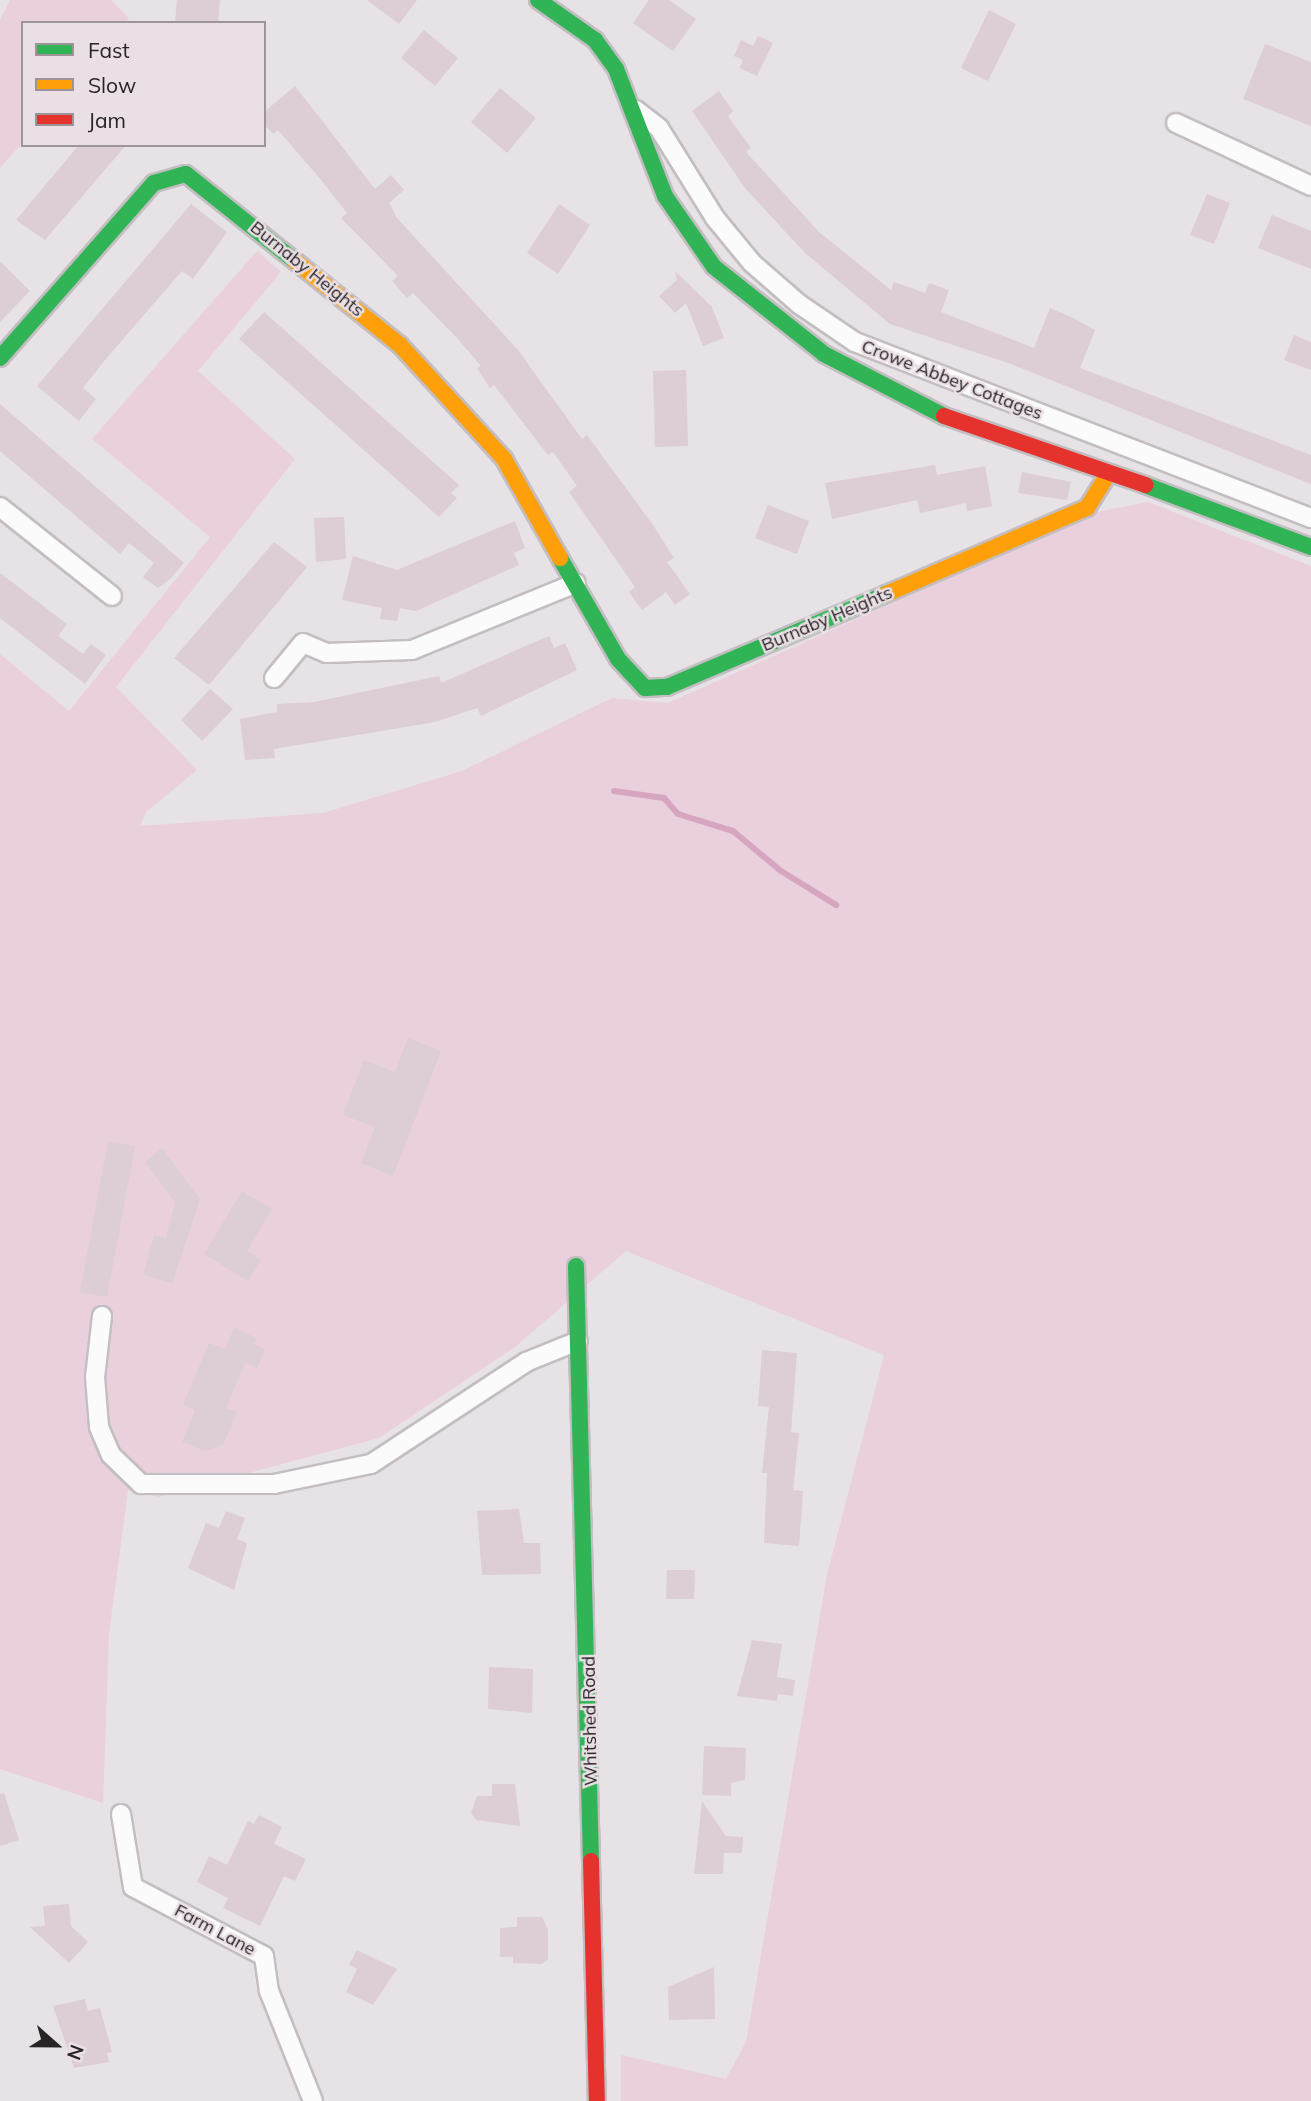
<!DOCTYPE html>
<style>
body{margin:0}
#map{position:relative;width:1311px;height:2101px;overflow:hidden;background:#e7e2e5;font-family:Mulish,sans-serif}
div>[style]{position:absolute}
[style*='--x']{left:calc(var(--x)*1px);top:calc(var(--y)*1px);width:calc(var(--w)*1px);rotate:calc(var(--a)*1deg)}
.green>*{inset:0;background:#eacfdd}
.stream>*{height:6px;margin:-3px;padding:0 3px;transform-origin:3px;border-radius:3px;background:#d6a5bf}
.building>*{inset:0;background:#dccdd6}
.roads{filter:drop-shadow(2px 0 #c3bec1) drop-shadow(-2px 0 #c3bec1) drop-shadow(0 2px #c3bec1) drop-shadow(0 -2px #c3bec1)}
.street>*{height:18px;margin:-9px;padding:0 9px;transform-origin:9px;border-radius:9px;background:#fbfbfb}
.fast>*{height:16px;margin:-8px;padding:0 8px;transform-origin:8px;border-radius:8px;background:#30b455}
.slow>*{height:16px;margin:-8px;padding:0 8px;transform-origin:8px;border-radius:8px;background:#ff9f0a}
.jam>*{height:16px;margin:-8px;padding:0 8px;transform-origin:8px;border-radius:8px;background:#e5322d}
span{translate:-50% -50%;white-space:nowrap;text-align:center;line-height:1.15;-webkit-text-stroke:5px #eadfe5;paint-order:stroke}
.street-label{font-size:18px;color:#282426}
.legend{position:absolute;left:21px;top:21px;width:245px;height:126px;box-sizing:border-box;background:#eadfe5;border:2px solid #9c9499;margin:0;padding:9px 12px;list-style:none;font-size:21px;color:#282426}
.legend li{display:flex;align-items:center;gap:14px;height:35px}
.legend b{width:35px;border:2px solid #9c9499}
.north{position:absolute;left:21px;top:2010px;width:70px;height:70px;-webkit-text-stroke:5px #eadfe5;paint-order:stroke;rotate:111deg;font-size:19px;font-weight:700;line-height:28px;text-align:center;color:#282426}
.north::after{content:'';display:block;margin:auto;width:24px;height:32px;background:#282426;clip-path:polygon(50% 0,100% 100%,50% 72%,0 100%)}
</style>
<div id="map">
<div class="green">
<div style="clip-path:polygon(10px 0,111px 0,129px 18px,125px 23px,23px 23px,23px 142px,0 168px,0 20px)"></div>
<div style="clip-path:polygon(257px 251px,281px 272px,198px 371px,295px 459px,116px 687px,197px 770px,146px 812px,140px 826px,323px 813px,462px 771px,612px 698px,668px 703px,1097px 512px,1148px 502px,1311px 566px,1311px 2101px,621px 2101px,621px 2055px,726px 2079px,746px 2042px,827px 1575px,884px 1355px,626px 1251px,515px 1347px,379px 1438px,159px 1497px,128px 1490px,109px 1634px,103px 1803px,0 1769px,0 654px,69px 711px,210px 537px,92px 439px)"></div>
</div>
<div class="stream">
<div style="--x:614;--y:791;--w:50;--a:8"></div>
<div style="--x:664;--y:798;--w:21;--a:49"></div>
<div style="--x:678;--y:814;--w:58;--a:17.2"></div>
<div style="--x:733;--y:831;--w:62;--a:39.8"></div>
<div style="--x:781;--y:871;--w:65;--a:31.7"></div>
</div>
<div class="building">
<div style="clip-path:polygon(177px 0,220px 0,218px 23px,175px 23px)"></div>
<div style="clip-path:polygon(367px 0,417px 0,399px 24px)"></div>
<div style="clip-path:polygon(649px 0,669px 0,696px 19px,673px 51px,633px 23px)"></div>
<div style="clip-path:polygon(989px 10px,1016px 24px,988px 81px,961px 68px)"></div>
<div style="clip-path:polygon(424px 30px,458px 58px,435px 86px,401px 58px)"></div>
<div style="clip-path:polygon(758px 36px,773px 43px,757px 76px,740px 68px,743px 60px,734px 56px,741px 40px,753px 46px)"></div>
<div style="clip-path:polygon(1265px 44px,1311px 62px,1311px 126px,1243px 99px)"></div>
<div style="clip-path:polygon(295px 86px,375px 189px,391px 175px,404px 190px,389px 203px,397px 218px,518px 350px,582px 439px,587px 435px,653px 525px,674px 558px,667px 562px,690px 594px,675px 605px,666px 592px,642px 610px,629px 592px,635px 587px,569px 492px,577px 486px,553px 452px,548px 455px,494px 385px,490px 388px,477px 368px,481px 366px,457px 338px,413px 293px,407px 298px,392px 281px,398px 276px,341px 218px,347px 213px,322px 181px,278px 130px,273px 134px,264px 124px,264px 112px)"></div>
<div style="clip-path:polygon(500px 88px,536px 118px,507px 153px,471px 122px)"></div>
<div style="clip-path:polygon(719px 91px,733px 111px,728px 116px,751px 148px,746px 152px,819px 232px,891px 290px,894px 282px,925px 293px,929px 283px,949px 290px,941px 312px,1034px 348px,1050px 308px,1073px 318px,1095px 330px,1080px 368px,1311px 455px,1311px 484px,1011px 364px,890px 324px,805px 253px,745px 188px,692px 111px)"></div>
<div style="clip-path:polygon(79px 145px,126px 145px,45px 240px,16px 220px)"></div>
<div style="clip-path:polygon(1207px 194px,1230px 203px,1214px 244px,1190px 235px)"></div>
<div style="clip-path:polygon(191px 204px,227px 232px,193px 279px,182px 271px,105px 360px,83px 388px,96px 399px,79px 421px,37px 386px)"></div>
<div style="clip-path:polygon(559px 204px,590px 225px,558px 274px,527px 253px)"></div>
<div style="clip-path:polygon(1272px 215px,1311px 231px,1311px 269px,1258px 248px)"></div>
<div style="clip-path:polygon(0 261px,30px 291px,0 322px)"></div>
<div style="clip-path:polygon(675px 271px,712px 307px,724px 338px,703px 346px,686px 303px,675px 313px,659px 296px,677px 280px)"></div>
<div style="clip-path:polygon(264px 312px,459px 485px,451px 493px,457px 498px,439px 517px,239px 339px)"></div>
<div style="clip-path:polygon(1294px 335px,1311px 342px,1311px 370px,1284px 360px)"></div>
<div style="clip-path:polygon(686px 370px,688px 446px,655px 447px,653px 371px)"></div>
<div style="clip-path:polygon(0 404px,184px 563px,170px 579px,158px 588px,143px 577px,154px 563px,129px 543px,120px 554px,0 451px)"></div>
<div style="clip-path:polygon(935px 465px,937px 475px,985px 466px,992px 506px,967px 511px,966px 503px,920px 513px,917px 500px,832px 519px,825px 483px)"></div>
<div style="clip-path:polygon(1022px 472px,1071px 482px,1067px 500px,1018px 493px)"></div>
<div style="clip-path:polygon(768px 505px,809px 521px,797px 554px,755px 538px)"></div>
<div style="clip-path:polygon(344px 517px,346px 559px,316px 562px,314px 518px)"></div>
<div style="clip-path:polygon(515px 521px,525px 548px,514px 553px,519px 565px,416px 611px,400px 608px,397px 621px,380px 619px,382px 608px,342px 600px,353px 556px,397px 570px)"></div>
<div style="clip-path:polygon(274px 542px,307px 567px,209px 685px,174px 658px)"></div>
<div style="clip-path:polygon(0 573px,67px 624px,58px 636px,83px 654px,91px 644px,106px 655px,85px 684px,0 618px)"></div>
<div style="clip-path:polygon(549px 636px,554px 648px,565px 643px,577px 670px,481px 716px,477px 708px,435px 722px,274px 749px,275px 758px,245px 760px,240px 719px,277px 712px,277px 704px,314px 702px,439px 676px,441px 683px)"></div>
<div style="clip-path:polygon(210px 689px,233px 709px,202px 741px,181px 720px)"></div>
<div style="clip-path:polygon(408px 1038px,441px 1051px,393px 1176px,361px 1163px,375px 1127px,343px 1115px,364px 1060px,395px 1072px)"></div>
<div style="clip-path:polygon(108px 1141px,135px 1146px,107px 1297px,80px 1292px)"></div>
<div style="clip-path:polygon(162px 1148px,200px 1199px,172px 1283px,143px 1275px,154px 1235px,166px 1238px,175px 1202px,145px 1162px)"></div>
<div style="clip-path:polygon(242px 1191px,272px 1209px,247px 1251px,261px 1260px,248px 1281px,204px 1254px)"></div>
<div style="clip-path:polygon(234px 1328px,256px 1338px,253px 1344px,265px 1349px,257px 1368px,245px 1363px,226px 1408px,237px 1412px,223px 1445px,205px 1451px,182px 1442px,195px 1410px,183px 1405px,209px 1343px,225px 1349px)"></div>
<div style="clip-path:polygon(762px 1350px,797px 1353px,791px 1432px,799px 1433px,793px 1490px,803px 1491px,799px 1546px,764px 1543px,767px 1473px,762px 1473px,769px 1407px,758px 1406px)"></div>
<div style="clip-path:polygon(519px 1509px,524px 1543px,540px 1543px,541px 1574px,482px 1575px,477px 1511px)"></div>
<div style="clip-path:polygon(226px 1511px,245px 1518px,237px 1539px,247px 1543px,234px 1590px,188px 1568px,206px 1523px,219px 1528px)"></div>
<div style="clip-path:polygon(667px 1570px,695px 1570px,694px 1599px,666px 1599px)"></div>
<div style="clip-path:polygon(752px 1640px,782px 1644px,777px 1677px,795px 1680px,793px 1696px,778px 1694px,777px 1701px,737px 1696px)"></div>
<div style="clip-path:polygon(489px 1667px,533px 1669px,532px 1713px,488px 1709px)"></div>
<div style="clip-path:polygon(704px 1746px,746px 1748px,745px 1780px,731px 1783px,731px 1796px,702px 1795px)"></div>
<div style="clip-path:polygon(492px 1784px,515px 1784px,520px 1826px,476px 1820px,471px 1813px,477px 1796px,492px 1796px)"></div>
<div style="clip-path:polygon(4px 1793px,19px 1840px,0 1846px,0 1794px)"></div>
<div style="clip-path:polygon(702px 1801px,726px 1836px,743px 1837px,742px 1853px,724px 1853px,723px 1874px,694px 1874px)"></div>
<div style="clip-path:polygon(259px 1815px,282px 1827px,274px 1844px,306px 1859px,295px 1881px,284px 1876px,260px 1926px,223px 1908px,228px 1898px,197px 1882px,209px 1856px,227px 1865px,248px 1821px,254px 1824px)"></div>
<div style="clip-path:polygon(69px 1904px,71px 1926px,88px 1942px,69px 1963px,30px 1927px,45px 1926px,43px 1906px)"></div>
<div style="clip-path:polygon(517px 1917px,542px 1917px,548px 1930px,548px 1959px,542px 1964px,513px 1963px,513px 1957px,500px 1957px,500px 1928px,517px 1927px)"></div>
<div style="clip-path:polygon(357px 1950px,397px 1969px,373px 2005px,346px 1992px,357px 1969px,349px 1965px)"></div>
<div style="clip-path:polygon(714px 1967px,715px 2019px,669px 2020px,668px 1987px)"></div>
<div style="clip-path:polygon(85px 1999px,88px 2011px,100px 2008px,112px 2052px,107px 2053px,109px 2062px,74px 2068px,53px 2006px)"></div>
</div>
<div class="roads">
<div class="street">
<div style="--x:636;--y:110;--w:29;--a:38"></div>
<div style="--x:659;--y:128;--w:106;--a:58.1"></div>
<div style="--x:715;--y:218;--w:58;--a:50.6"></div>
<div style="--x:752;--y:263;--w:62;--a:41.1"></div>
<div style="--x:799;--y:304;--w:68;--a:34.2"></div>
<div style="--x:855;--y:342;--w:489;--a:21.1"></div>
<div style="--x:1176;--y:123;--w:149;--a:25"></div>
<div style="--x:0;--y:507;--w:143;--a:38.5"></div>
<div style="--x:274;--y:678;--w:45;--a:-50.4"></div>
<div style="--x:303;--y:643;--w:25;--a:23"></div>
<div style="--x:326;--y:653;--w:86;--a:-2"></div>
<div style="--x:412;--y:650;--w:177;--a:-22.2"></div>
<div style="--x:102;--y:1316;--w:61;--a:96.5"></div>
<div style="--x:95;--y:1377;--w:50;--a:85.4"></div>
<div style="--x:99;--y:1427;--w:30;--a:67"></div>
<div style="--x:111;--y:1455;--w:42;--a:44"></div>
<div style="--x:141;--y:1484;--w:133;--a:0"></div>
<div style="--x:274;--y:1484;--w:99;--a:-11.7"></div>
<div style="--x:371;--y:1464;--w:186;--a:-33.3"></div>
<div style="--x:526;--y:1362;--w:56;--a:-22"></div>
<div style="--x:121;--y:1814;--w:74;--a:80.7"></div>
<div style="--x:133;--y:1887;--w:148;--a:27.8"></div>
<div style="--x:264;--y:1956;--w:35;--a:82"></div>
<div style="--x:269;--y:1991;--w:118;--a:68.2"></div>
</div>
<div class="fast">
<div style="--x:538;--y:0;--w:70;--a:35.1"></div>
<div style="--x:595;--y:40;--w:36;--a:54"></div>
<div style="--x:616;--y:69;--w:136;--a:68.9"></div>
<div style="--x:665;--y:196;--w:86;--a:55.4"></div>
<div style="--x:714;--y:267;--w:140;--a:38.3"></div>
<div style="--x:824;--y:354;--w:135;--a:27.3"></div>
<div style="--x:0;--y:358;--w:233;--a:-48.7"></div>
<div style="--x:154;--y:183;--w:33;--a:-16"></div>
<div style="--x:186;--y:174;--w:139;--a:38.6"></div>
<div style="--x:1145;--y:485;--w:177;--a:20.5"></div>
<div style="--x:560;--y:558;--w:116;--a:60.1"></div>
<div style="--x:618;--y:659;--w:40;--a:47"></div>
<div style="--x:645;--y:688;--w:22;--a:-3"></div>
<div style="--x:667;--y:687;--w:238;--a:-23"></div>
<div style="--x:576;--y:1266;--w:595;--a:88.56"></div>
</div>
<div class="slow">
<div style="--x:295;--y:261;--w:134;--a:38.7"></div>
<div style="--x:400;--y:345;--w:154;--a:47.6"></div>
<div style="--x:504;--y:459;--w:114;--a:60.5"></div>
<div style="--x:886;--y:594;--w:219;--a:-23.2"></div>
<div style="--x:1087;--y:508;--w:40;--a:-58"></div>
</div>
<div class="jam">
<div style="--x:944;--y:416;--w:213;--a:18.9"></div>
<div style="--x:591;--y:1861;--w:240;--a:88.6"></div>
</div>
</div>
<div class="street-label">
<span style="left:307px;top:269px;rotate:39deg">Burnaby Heights</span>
<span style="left:952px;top:380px;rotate:21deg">Crowe Abbey Cottages</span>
<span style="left:827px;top:619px;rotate:-23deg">Burnaby Heights</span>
<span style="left:590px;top:1721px;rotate:-91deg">Whitshed Road</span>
<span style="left:215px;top:1930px;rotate:28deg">Farm Lane</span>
</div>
<ul class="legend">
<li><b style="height:9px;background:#30b455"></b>Fast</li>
<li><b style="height:9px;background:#ff9f0a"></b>Slow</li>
<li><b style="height:9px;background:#e5322d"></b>Jam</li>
</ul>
<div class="north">N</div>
</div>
